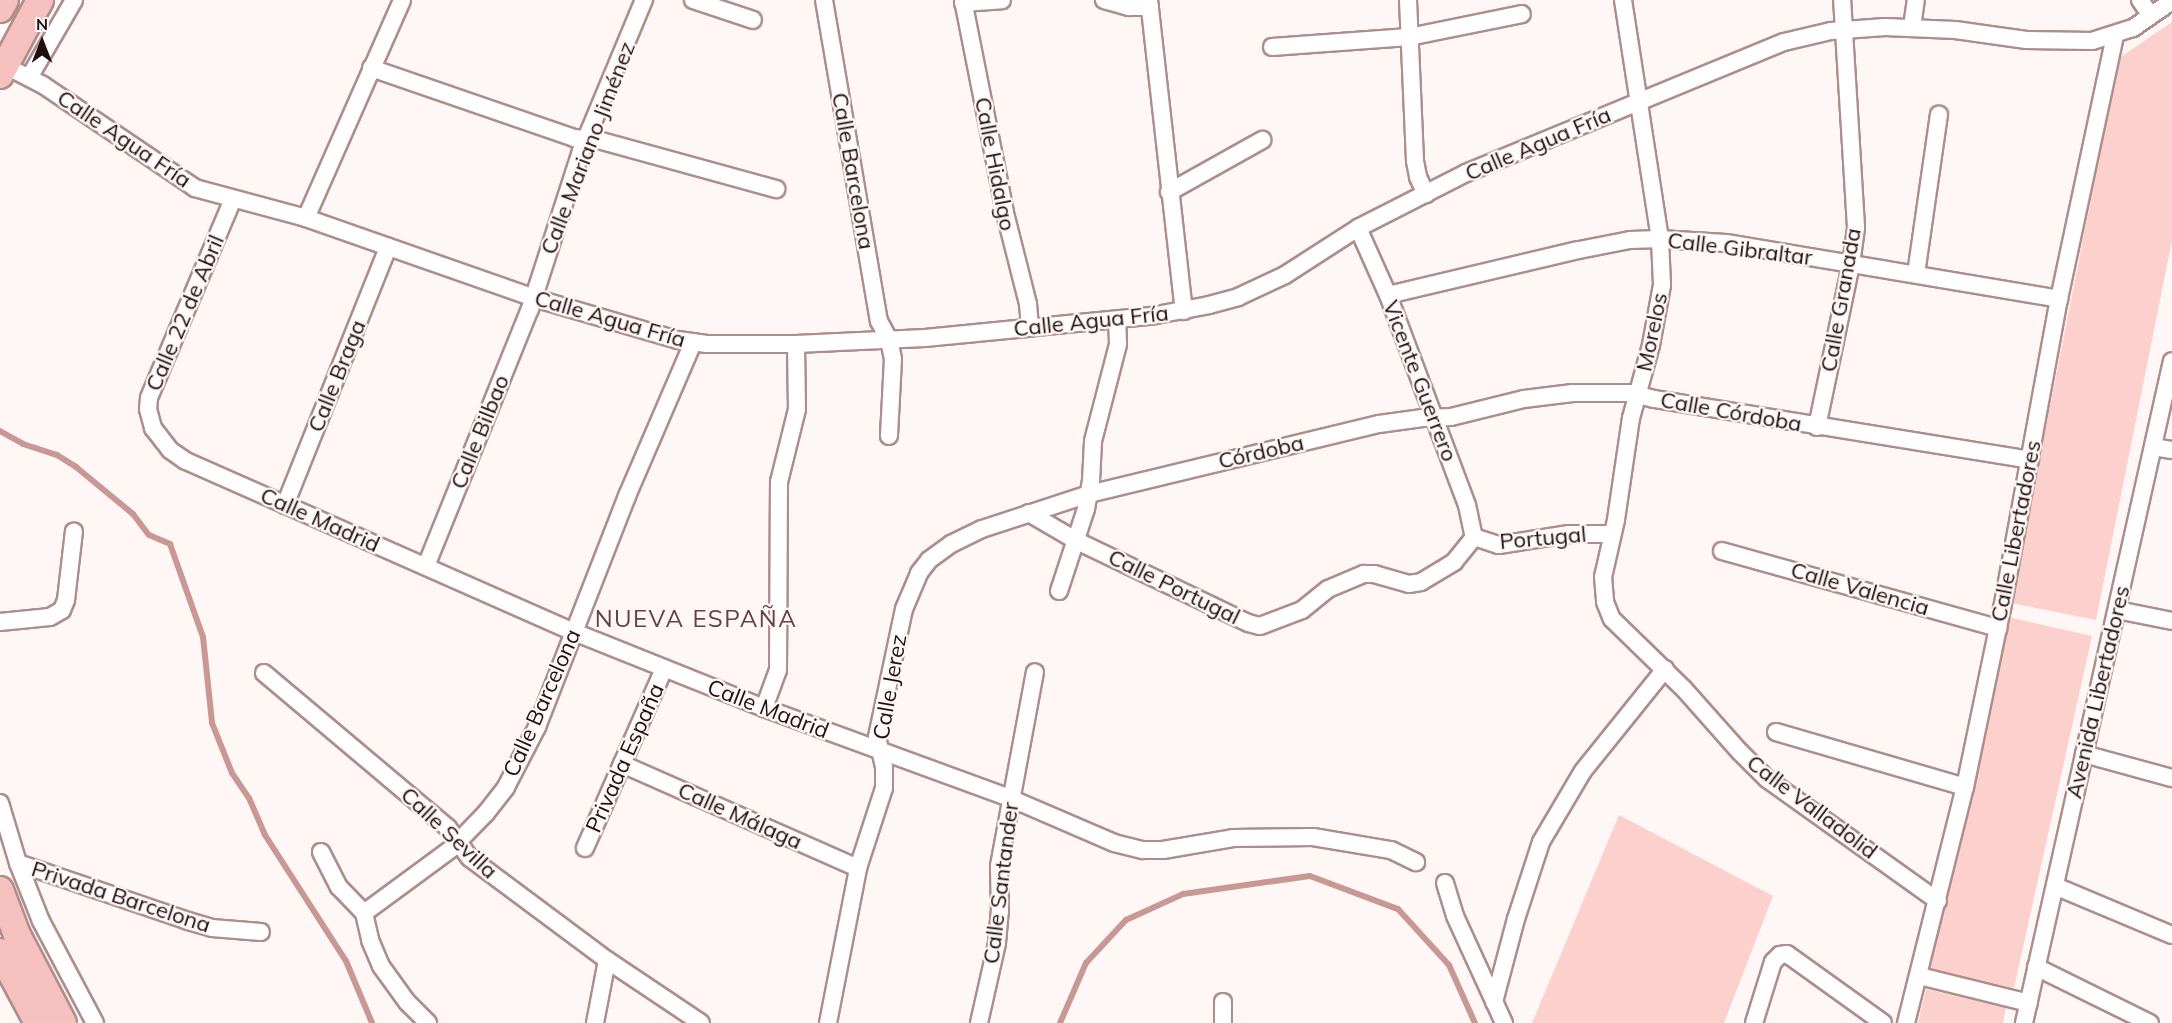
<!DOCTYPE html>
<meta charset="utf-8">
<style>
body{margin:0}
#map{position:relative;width:2172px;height:1023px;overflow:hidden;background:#fef7f6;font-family:Mulish,sans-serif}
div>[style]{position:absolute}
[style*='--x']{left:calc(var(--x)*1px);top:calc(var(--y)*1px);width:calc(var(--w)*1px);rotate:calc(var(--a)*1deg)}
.green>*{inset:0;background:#fbd0cd}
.stream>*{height:6px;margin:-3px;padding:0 3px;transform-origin:3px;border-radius:3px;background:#c99895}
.roads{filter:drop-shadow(2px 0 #ae8e8c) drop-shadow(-2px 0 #ae8e8c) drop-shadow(0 2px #ae8e8c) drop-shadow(0 -2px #ae8e8c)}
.minor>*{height:16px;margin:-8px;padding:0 8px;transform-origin:8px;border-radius:8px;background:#fff}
.primary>*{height:26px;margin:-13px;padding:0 13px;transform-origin:13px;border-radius:13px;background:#f5c0be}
span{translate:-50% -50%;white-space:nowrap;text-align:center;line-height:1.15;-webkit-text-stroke:4.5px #fef7f6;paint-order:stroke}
.street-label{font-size:22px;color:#1d1110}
.neighbourhood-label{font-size:24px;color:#604442;letter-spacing:1.5px}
.north{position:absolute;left:12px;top:12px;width:60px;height:60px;-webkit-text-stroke:4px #fef7f6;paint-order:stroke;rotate:0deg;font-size:16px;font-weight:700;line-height:24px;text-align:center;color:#1d1110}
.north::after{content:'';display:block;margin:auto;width:21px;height:27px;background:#1d1110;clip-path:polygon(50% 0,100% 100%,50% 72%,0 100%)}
</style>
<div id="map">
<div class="green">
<div style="clip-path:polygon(2172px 22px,2172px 240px,2096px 620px,2011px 603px,2119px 58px)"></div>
<div style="clip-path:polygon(2008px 617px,2092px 636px,2014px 988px,1930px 969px)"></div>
<div style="clip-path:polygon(1619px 815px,1773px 896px,1724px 1023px,1532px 1023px)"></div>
<div style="clip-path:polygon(1926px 989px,2006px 1008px,2003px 1023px,1918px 1023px)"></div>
</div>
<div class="stream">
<div style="--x:0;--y:431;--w:26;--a:29"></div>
<div style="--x:23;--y:444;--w:36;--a:18"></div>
<div style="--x:57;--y:455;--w:22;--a:32"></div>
<div style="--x:76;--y:467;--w:74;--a:39.5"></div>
<div style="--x:133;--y:514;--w:26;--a:53"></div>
<div style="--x:149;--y:535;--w:23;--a:23"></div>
<div style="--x:170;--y:544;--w:99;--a:70.5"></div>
<div style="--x:203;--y:637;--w:86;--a:84"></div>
<div style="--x:212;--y:723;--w:54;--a:68.2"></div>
<div style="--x:232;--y:773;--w:30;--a:56"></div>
<div style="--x:249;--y:798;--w:40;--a:66.6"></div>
<div style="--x:265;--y:835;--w:150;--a:57.3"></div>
<div style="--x:346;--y:961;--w:67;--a:67.2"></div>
<div style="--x:1060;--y:1023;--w:65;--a:-66.6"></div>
<div style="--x:1086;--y:963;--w:59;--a:-47.1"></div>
<div style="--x:1126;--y:920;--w:63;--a:-24.5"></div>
<div style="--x:1183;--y:894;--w:128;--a:-8.1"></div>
<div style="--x:1310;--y:876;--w:94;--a:20.6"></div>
<div style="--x:1398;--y:909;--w:76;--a:47.7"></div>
<div style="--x:1449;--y:965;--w:64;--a:65.9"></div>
</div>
<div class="roads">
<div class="minor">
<div style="--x:693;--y:0;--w:63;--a:18.4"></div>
<div style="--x:824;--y:0;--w:326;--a:80.3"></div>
<div style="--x:879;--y:321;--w:21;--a:62"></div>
<div style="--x:889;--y:340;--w:19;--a:78"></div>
<div style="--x:893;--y:359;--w:77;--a:93"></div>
<div style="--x:963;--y:0;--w:217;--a:78.8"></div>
<div style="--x:1005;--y:213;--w:94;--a:75.8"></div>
<div style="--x:1028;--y:304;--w:23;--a:85"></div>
<div style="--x:1104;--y:0;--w:26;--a:16"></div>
<div style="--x:1129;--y:7;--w:21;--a:0"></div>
<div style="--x:1149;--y:0;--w:313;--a:83.6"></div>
<div style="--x:1408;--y:0;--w:161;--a:87.5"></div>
<div style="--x:1415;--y:161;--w:16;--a:79"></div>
<div style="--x:1418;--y:177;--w:19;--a:65"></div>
<div style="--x:1623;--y:0;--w:242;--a:81.2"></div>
<div style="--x:1660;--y:239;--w:46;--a:87.5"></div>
<div style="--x:1662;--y:285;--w:61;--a:100.4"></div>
<div style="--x:1651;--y:345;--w:76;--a:105.3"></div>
<div style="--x:1631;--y:418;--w:103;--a:98.4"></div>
<div style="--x:1616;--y:520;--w:58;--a:102.8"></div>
<div style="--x:1603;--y:577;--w:25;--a:85"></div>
<div style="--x:1605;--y:602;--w:18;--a:68"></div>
<div style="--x:1612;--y:619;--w:100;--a:44.2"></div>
<div style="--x:1684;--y:689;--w:84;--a:48.4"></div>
<div style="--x:1740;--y:752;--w:38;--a:45"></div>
<div style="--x:1767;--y:779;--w:210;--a:35.5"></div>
<div style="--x:2140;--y:0;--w:19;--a:55"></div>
<div style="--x:963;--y:3;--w:39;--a:-4"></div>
<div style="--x:1912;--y:27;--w:27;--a:-82"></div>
<div style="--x:1272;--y:47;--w:137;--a:-4.2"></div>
<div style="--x:1409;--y:37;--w:115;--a:-11.5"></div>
<div style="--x:0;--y:63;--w:48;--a:27.1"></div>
<div style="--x:43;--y:85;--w:184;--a:34.1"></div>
<div style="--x:195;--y:188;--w:115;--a:15.1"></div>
<div style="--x:306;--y:218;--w:242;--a:19.3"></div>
<div style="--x:534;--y:298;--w:150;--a:16.3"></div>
<div style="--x:678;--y:340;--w:29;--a:8"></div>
<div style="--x:707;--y:344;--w:89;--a:0"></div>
<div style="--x:796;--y:344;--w:129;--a:-2.7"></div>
<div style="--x:925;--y:338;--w:227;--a:-5.6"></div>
<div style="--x:1151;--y:316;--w:59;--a:-10.7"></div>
<div style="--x:1209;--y:305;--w:30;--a:-15"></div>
<div style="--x:1238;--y:297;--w:52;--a:-25.1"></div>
<div style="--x:1285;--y:275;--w:87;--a:-32.8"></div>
<div style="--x:1358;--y:228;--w:121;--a:-27"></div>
<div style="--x:1466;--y:173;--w:344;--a:-22.4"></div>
<div style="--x:1784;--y:42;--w:48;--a:-13.2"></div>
<div style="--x:1831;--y:31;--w:54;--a:-4.2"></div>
<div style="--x:1885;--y:27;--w:70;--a:2.5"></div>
<div style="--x:1955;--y:30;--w:72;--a:8"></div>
<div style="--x:2026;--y:40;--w:66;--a:0.9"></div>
<div style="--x:2092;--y:41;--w:43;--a:-17.6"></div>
<div style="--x:2133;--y:28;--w:47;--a:-34.7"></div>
<div style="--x:371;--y:68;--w:215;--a:19"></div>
<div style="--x:574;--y:138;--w:24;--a:5"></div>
<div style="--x:598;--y:140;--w:185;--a:15.4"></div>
<div style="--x:30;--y:76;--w:88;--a:-59.9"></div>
<div style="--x:1169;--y:192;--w:107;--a:-29.2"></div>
<div style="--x:233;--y:199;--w:216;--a:112.9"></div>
<div style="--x:149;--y:398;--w:11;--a:95"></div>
<div style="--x:148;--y:409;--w:20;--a:75"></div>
<div style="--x:153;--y:428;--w:28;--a:52"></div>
<div style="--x:170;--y:450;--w:19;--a:35"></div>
<div style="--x:186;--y:461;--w:424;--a:23.8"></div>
<div style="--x:574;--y:632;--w:205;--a:21.8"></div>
<div style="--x:764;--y:708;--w:264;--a:20.1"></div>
<div style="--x:1012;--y:799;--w:111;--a:23.3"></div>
<div style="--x:1114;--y:843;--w:30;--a:14"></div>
<div style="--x:1143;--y:850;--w:20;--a:0"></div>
<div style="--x:1163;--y:850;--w:71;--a:-9.7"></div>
<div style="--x:1233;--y:838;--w:80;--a:-0.7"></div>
<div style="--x:1313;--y:837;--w:79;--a:9.5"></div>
<div style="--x:1391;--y:850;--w:28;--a:26"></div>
<div style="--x:306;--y:218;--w:238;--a:-66.2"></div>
<div style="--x:1358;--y:228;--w:73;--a:65.9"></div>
<div style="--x:1388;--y:295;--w:224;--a:69.4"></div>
<div style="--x:1467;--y:505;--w:33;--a:78"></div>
<div style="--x:1916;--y:274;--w:161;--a:-81.8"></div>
<div style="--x:1388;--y:295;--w:196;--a:-13.3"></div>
<div style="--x:1579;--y:250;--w:52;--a:-11.1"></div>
<div style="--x:1630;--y:240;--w:30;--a:-2"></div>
<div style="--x:1660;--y:239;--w:66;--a:3.5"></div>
<div style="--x:1726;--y:243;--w:338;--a:9.5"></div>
<div style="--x:1817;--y:427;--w:167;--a:-78.2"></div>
<div style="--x:1851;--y:264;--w:37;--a:-82"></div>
<div style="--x:1856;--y:227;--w:227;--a:-93.5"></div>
<div style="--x:2153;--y:447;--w:19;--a:9"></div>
<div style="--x:285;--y:505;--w:278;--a:-68.2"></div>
<div style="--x:1029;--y:513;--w:56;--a:30.3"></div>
<div style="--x:1077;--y:541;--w:190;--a:25.6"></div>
<div style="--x:1248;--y:623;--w:12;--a:14"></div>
<div style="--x:1260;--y:626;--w:45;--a:-20.9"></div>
<div style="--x:1302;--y:610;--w:33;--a:-39"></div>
<div style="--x:1328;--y:589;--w:39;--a:-23"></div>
<div style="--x:1364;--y:574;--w:10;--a:0"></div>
<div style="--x:1374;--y:574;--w:36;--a:16"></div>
<div style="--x:1409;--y:584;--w:12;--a:-9"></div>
<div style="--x:1421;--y:582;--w:39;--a:-31"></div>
<div style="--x:1454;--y:562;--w:32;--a:-51"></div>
<div style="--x:1474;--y:537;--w:26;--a:18"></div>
<div style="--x:1499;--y:545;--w:71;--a:-8.9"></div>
<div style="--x:1569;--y:534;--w:43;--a:0"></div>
<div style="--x:1722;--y:551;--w:287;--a:15.6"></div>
<div style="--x:426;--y:566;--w:277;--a:-68"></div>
<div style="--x:530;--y:309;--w:166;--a:-72.1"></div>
<div style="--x:581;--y:151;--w:164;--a:-67.4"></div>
<div style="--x:1059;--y:591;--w:86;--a:-71.8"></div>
<div style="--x:1086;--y:509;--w:28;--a:-80"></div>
<div style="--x:1091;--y:481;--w:40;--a:-87.1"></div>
<div style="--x:1093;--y:441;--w:100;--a:-75.5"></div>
<div style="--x:1118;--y:344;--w:24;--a:-92"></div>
<div style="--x:2117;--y:610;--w:56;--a:11.3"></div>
<div style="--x:0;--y:622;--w:50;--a:-5.7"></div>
<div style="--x:50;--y:617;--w:14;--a:-30"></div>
<div style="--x:62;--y:610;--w:11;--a:-68"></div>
<div style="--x:66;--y:600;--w:69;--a:-83.4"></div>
<div style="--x:264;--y:673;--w:241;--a:40.1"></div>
<div style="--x:448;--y:828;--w:37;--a:54"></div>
<div style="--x:470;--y:858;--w:171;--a:36.7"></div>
<div style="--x:607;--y:960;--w:113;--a:33.8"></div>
<div style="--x:764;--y:708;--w:40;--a:-69.8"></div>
<div style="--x:778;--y:670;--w:188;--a:-89.7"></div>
<div style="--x:779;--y:482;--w:75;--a:-76.1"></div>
<div style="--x:797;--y:409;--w:65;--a:-90.9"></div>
<div style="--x:1776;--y:732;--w:197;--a:16.2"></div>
<div style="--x:2084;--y:754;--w:91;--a:15.3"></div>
<div style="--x:622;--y:764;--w:258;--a:23.8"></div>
<div style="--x:0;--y:803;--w:63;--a:73.3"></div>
<div style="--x:18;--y:863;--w:62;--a:68.4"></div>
<div style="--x:41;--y:921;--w:115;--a:62.1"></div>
<div style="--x:585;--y:848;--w:196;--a:-66.2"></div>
<div style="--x:321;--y:852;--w:39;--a:63"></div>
<div style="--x:339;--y:887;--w:36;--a:46"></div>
<div style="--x:364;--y:913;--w:28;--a:77"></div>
<div style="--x:370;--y:940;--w:28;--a:67"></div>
<div style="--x:381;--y:966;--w:44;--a:54.2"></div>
<div style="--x:407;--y:1002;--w:30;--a:45"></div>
<div style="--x:18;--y:863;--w:180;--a:18.8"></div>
<div style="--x:188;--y:921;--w:25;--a:16"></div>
<div style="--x:212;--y:928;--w:49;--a:4.7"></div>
<div style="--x:1445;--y:883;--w:34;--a:73"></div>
<div style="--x:1455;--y:916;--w:118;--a:65.4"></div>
<div style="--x:2055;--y:886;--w:127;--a:22.7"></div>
<div style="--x:364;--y:913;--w:108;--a:-36.3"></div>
<div style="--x:451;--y:849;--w:50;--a:-45.8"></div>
<div style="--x:486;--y:813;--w:33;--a:-52"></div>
<div style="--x:506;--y:787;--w:68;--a:-62.7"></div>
<div style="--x:537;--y:727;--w:248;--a:-68.7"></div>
<div style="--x:627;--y:496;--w:167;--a:-66.7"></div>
<div style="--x:2036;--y:967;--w:127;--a:26.2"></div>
<div style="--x:1919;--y:976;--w:113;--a:13.8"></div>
<div style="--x:1494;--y:1002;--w:86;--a:-75.2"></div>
<div style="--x:1516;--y:919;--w:81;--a:-72"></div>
<div style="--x:1541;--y:842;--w:82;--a:-59.4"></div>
<div style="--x:1583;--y:771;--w:131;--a:-51.2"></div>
<div style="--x:595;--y:1023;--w:64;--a:-79.2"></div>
<div style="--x:828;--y:1023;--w:158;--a:-79"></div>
<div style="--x:858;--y:868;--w:84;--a:-72"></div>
<div style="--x:884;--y:788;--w:21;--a:-90"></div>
<div style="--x:884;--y:767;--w:31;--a:-103"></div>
<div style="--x:877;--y:737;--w:131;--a:-78.1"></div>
<div style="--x:904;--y:609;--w:39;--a:-67"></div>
<div style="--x:919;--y:573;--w:16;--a:-52"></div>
<div style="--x:929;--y:560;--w:27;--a:-36"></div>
<div style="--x:951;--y:544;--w:34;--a:-26"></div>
<div style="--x:982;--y:529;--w:113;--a:-18.1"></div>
<div style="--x:1089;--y:494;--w:298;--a:-13.6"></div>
<div style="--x:1379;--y:424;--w:44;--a:-7.8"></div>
<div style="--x:1423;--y:418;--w:28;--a:-2"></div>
<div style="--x:1451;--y:417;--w:75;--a:-13.9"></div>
<div style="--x:1524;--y:399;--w:49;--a:-7"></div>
<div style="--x:1573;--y:393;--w:57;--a:0"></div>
<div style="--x:1630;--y:393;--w:25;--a:14"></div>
<div style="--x:1654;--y:399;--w:381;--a:9.2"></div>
<div style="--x:979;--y:1023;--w:82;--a:-77.3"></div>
<div style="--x:997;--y:943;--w:32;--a:-85"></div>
<div style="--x:1000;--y:911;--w:45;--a:-91.3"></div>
<div style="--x:999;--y:866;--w:197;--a:-79.5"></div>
<div style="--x:1223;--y:1023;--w:21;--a:-90"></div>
<div style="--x:1754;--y:1023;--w:64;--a:-72.7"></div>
<div style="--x:1773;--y:962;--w:10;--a:-45"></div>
<div style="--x:1780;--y:955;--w:7;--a:-8"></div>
<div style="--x:1787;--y:954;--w:118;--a:35.7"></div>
<div style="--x:1906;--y:1023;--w:243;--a:-76"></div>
<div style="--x:1965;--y:787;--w:182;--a:-78.3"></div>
<div style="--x:2002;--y:609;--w:315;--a:-79.6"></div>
<div style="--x:2059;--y:299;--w:269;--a:-78"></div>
<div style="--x:2024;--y:1023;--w:678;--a:-77.4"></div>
</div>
<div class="primary">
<div style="--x:0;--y:9;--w:10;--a:-61"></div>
<div style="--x:0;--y:75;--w:85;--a:-61.9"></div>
<div style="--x:0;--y:890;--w:48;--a:69.3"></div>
<div style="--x:17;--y:935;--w:99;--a:62.4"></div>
<div style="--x:0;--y:952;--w:81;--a:61.8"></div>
</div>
</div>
<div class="street-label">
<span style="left:124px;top:139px;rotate:34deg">Calle Agua Fría</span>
<span style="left:1538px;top:144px;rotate:-23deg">Calle Agua Fría</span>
<span style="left:588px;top:148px;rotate:-69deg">Calle Mariano Jiménez</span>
<span style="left:995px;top:164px;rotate:79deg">Calle Hidalgo</span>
<span style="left:853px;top:171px;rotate:80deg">Calle Barcelona</span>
<span style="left:1740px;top:249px;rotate:7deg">Calle Gibraltar</span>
<span style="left:1841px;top:300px;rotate:-80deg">Calle Granada</span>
<span style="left:185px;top:313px;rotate:-67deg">Calle 22 de Abril</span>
<span style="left:610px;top:319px;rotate:16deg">Calle Agua Fría</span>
<span style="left:1091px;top:321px;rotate:-6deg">Calle Agua Fría</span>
<span style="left:1652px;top:332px;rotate:-78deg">Morelos</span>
<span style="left:337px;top:376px;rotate:-68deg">Calle Braga</span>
<span style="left:1420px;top:381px;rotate:69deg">Vicente Guerrero</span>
<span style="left:1731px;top:412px;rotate:10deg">Calle Córdoba</span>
<span style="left:480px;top:432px;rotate:-68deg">Calle Bilbao</span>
<span style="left:1261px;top:452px;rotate:-13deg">Córdoba</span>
<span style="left:320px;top:520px;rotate:24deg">Calle Madrid</span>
<span style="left:2016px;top:531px;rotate:-79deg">Calle Libertadores</span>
<span style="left:1543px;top:538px;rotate:-5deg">Portugal</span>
<span style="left:1174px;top:587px;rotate:26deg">Calle Portugal</span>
<span style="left:1860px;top:589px;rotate:16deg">Calle Valencia</span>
<span style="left:890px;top:687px;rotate:-80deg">Calle Jerez</span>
<span style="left:2098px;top:692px;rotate:-77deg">Avenida Libertadores</span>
<span style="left:542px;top:703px;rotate:-66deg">Calle Barcelona</span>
<span style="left:768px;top:709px;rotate:21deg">Calle Madrid</span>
<span style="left:625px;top:758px;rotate:-66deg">Privada España</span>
<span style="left:1812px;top:807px;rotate:37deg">Calle Valladolid</span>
<span style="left:740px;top:816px;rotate:24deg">Calle Málaga</span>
<span style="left:449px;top:833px;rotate:43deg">Calle Sevilla</span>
<span style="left:1001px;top:883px;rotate:-83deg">Calle Santander</span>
<span style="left:121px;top:897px;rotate:18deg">Privada Barcelona</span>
</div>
<div class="neighbourhood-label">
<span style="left:696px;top:619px">NUEVA ESPAÑA</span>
</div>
<div class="north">N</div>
</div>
